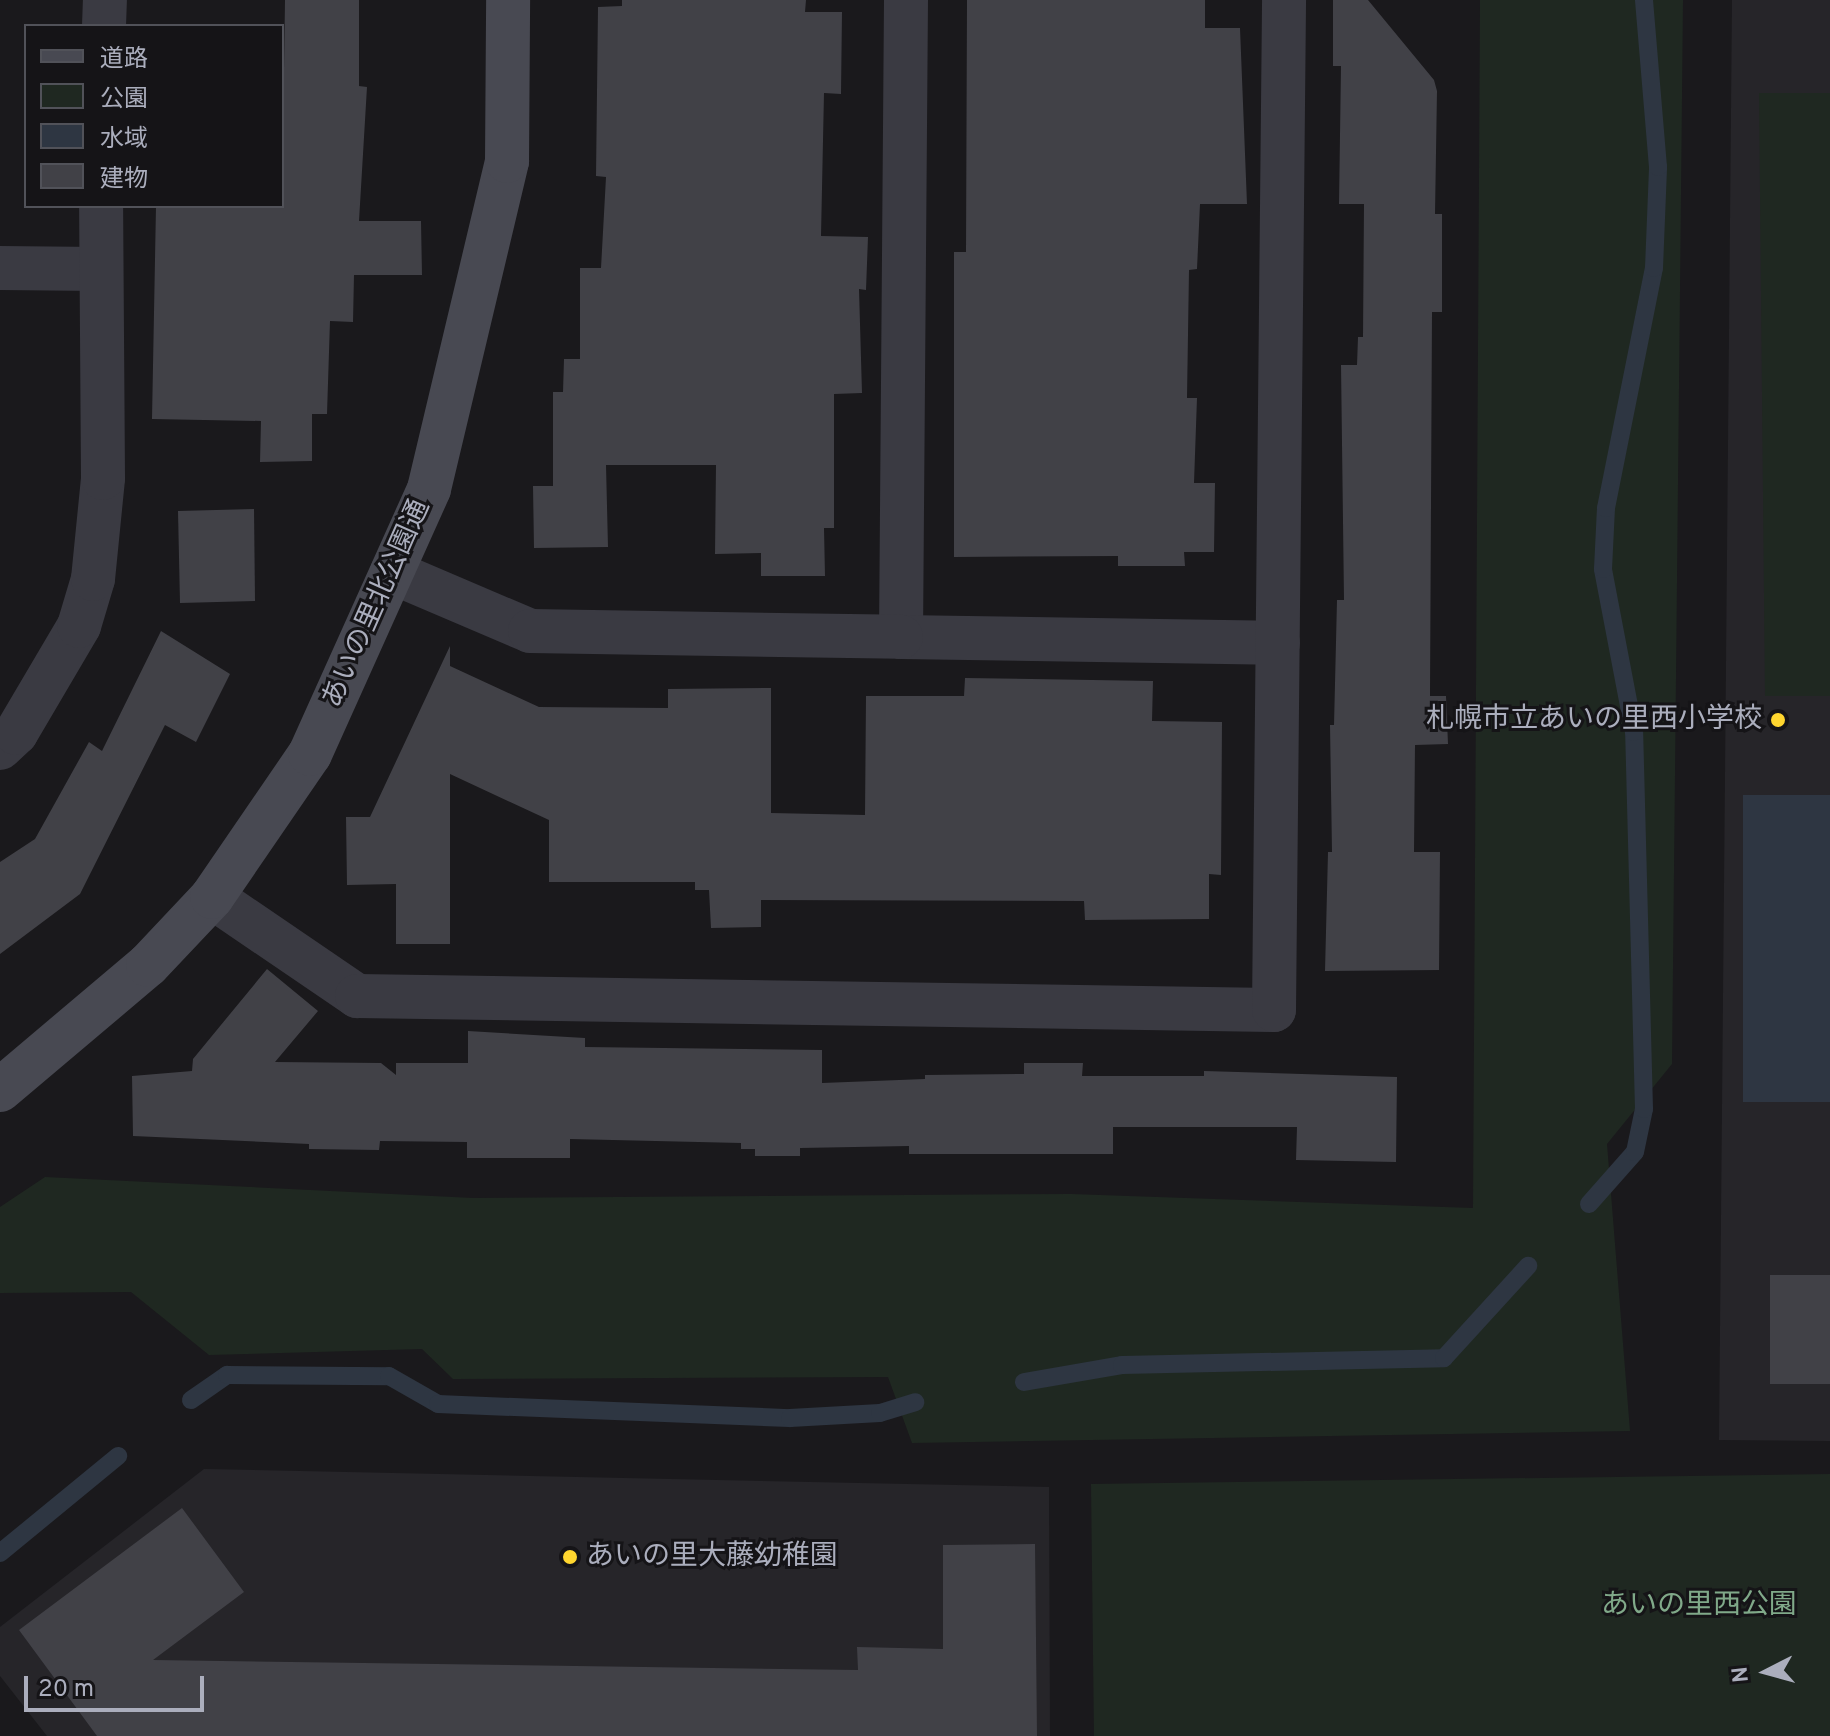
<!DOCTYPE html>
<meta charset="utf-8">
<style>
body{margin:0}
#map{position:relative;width:1830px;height:1736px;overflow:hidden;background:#1a191c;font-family:Overpass,"Noto Sans JP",sans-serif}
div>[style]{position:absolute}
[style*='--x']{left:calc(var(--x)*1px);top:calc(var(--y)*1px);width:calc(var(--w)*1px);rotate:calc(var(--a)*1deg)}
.built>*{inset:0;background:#262529}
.green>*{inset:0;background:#1f2821}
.water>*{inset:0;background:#2e3642}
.stream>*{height:18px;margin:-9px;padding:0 9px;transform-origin:9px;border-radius:9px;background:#2e3642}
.building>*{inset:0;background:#414147}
.street>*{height:44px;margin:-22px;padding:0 22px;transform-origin:22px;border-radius:22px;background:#3a3a42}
.secondary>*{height:44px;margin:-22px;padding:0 22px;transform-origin:22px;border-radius:22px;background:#484952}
.dots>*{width:22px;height:22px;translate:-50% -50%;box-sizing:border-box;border:4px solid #151417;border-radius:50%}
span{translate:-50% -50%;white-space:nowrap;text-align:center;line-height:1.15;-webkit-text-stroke:6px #151417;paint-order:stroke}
.street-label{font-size:28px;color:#abaebd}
.poi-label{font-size:28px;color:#abaebd}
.right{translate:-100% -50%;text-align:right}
.left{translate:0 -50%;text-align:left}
.park-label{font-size:28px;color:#80a989}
.legend{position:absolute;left:24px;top:24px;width:260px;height:184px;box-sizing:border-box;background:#151417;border:2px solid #515259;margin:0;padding:10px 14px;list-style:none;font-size:24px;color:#abaebd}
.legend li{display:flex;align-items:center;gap:16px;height:40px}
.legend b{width:40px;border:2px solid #515259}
.north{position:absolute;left:1726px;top:1632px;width:80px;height:80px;-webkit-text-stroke:6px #151417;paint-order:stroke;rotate:264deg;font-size:22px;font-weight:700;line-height:32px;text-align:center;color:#abaebd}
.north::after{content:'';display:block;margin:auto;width:28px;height:36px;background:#abaebd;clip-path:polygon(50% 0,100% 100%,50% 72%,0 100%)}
.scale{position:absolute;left:24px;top:1676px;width:180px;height:36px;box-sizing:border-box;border:4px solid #abaebd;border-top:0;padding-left:10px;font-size:24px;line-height:28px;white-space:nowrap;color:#abaebd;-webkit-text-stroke:6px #151417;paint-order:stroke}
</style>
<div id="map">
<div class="built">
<div style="clip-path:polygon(1732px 0,1830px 0,1830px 1441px,1719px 1440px)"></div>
<div style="clip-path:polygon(204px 1469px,1049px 1487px,1050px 1736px,47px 1736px,0 1676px,0 1627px)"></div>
</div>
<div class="green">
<div style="clip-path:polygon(1480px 0,1683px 0,1672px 1064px,1607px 1144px,1630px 1431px,912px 1443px,888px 1377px,453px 1379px,422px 1349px,209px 1355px,131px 1292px,0 1293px,0 1207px,45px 1177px,473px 1198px,1071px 1194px,1473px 1208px)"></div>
<div style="clip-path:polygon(1759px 93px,1830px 93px,1830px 696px,1765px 696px)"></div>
<div style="clip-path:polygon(1830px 1474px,1830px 1736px,1094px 1736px,1091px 1484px)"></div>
</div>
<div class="water">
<div style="clip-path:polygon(1743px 795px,1830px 795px,1830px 1102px,1743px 1102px)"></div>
</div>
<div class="stream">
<div style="--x:1589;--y:1204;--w:69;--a:-48.5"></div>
<div style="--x:1635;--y:1152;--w:44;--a:-78.2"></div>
<div style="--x:1644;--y:1109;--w:377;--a:-91.5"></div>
<div style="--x:1634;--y:732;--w:166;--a:-100.8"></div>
<div style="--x:1603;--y:569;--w:61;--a:-87.2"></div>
<div style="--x:1606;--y:508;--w:245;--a:-78.7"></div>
<div style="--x:1654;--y:268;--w:101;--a:-87.7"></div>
<div style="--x:1658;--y:167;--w:168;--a:-94.8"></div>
<div style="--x:1024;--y:1382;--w:99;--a:-9.8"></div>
<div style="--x:1122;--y:1365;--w:322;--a:-1.2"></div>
<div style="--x:1444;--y:1358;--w:125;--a:-47.6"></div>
<div style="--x:191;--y:1400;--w:44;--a:-34.8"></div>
<div style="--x:227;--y:1375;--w:162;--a:0.4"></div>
<div style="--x:389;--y:1376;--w:56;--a:29.7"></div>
<div style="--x:438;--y:1404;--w:352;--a:2.3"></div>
<div style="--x:790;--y:1418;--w:90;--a:-3.2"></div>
<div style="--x:880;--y:1413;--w:37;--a:-17"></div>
<div style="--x:0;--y:1553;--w:153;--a:-39.4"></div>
</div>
<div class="building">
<div style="clip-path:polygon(285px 0,359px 0,359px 86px,367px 87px,359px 221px,421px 221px,422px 275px,354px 275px,353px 322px,330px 321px,327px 414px,312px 414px,312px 461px,260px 462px,261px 421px,152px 419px,156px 206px,282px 206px)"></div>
<div style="clip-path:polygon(622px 0,806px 0,805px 12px,842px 12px,841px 94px,824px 93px,821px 236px,868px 237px,866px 290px,859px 289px,862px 393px,834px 394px,834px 528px,824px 528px,825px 576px,761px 576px,761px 553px,715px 554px,716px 465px,606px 465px,608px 547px,534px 548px,533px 486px,553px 486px,553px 392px,563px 392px,564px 359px,580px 359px,580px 268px,601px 268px,606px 177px,596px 176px,598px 7px,622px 6px)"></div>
<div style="clip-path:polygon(967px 0,1205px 0,1205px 28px,1240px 28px,1247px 204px,1200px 204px,1197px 269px,1189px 270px,1187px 398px,1197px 398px,1194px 483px,1215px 483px,1214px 552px,1184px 552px,1185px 566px,1118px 566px,1118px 556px,954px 557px,954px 252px,966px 252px)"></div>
<div style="clip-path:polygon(1333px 0,1368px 0,1434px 80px,1437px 91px,1435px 214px,1442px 214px,1442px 312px,1432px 312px,1430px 696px,1446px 696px,1448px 744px,1415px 745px,1414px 852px,1440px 852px,1439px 970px,1325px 971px,1328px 852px,1332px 852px,1330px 725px,1334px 725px,1337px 600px,1344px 600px,1341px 365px,1357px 365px,1358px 337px,1363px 337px,1364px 204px,1339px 204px,1341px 66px,1333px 66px)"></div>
<div style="clip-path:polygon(254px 509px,255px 601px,180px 603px,178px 511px)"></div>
<div style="clip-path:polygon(161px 631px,230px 674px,196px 742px,165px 725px,80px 894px,0 954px,0 862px,35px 839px,89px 742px,102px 751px)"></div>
<div style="clip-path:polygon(450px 646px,450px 666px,539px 707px,668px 708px,668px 689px,771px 688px,771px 813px,865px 815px,866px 696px,964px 696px,965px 678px,1153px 681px,1152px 721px,1222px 722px,1221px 875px,1209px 874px,1209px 919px,1085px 920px,1084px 901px,761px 900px,761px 927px,711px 928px,709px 890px,695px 890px,695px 882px,549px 882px,549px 820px,450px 774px,450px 944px,396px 944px,396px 884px,347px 885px,346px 817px,370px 817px)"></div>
<div style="clip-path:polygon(267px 969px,318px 1011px,275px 1062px,381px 1063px,396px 1075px,396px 1063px,468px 1063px,468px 1031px,585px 1038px,585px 1047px,822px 1050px,822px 1083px,925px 1079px,925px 1075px,1024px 1074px,1024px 1063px,1083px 1063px,1082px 1076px,1204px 1076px,1204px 1071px,1397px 1077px,1396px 1162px,1296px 1160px,1297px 1127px,1113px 1127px,1113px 1154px,909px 1154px,909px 1146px,800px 1148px,800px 1156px,755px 1156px,755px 1149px,741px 1149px,741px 1143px,570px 1139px,570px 1158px,467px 1158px,467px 1142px,380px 1141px,379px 1150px,309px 1149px,309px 1144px,133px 1136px,132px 1076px,192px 1071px,193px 1059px)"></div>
<div style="clip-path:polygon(1770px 1275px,1830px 1275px,1830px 1384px,1770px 1384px)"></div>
<div style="clip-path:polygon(182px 1508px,244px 1592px,153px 1660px,858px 1670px,857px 1647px,943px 1649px,943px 1545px,1035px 1544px,1037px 1736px,97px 1736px,19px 1630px)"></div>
</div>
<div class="street">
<div style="--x:906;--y:0;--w:637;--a:90.45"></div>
<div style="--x:901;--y:637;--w:377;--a:0.9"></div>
<div style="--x:104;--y:26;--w:26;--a:-88"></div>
<div style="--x:0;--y:268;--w:100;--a:0.6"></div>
<div style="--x:392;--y:572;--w:150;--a:23.1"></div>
<div style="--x:530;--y:631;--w:371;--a:0.9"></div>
<div style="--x:0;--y:748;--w:22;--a:-43"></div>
<div style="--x:16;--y:733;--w:124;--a:-59.5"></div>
<div style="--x:79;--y:626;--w:49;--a:-73.4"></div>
<div style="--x:93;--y:579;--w:101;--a:-84.3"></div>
<div style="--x:103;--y:478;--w:272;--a:-90.4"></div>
<div style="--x:212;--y:897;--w:176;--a:34.3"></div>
<div style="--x:357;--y:996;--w:917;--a:0.87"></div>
<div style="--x:1274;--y:1010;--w:1010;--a:-89.43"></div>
</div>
<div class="secondary">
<div style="--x:0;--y:1090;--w:194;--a:-40.2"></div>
<div style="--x:148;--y:965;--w:93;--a:-46.7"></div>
<div style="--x:212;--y:897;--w:173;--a:-55.6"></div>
<div style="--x:310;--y:754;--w:290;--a:-65.8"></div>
<div style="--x:429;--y:489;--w:337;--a:-76.6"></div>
<div style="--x:507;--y:161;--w:161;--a:-89.6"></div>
</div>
<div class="dots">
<div style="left:1778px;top:720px;background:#ffd62f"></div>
<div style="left:570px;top:1557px;background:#ffd62f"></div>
</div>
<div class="street-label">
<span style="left:377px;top:604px;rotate:-66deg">あいの里北公園通</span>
</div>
<div class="poi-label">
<span class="right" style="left:1762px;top:720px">札幌市立あいの里西小学校</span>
<span class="left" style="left:586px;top:1557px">あいの里大藤幼稚園</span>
</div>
<div class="park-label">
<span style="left:1699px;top:1606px">あいの里西公園</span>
</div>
<ul class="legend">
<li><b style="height:10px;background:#484952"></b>道路</li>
<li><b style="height:22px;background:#1f2821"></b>公園</li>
<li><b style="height:22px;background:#2e3642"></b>水域</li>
<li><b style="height:22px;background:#414147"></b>建物</li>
</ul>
<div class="north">N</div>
<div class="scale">20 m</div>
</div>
